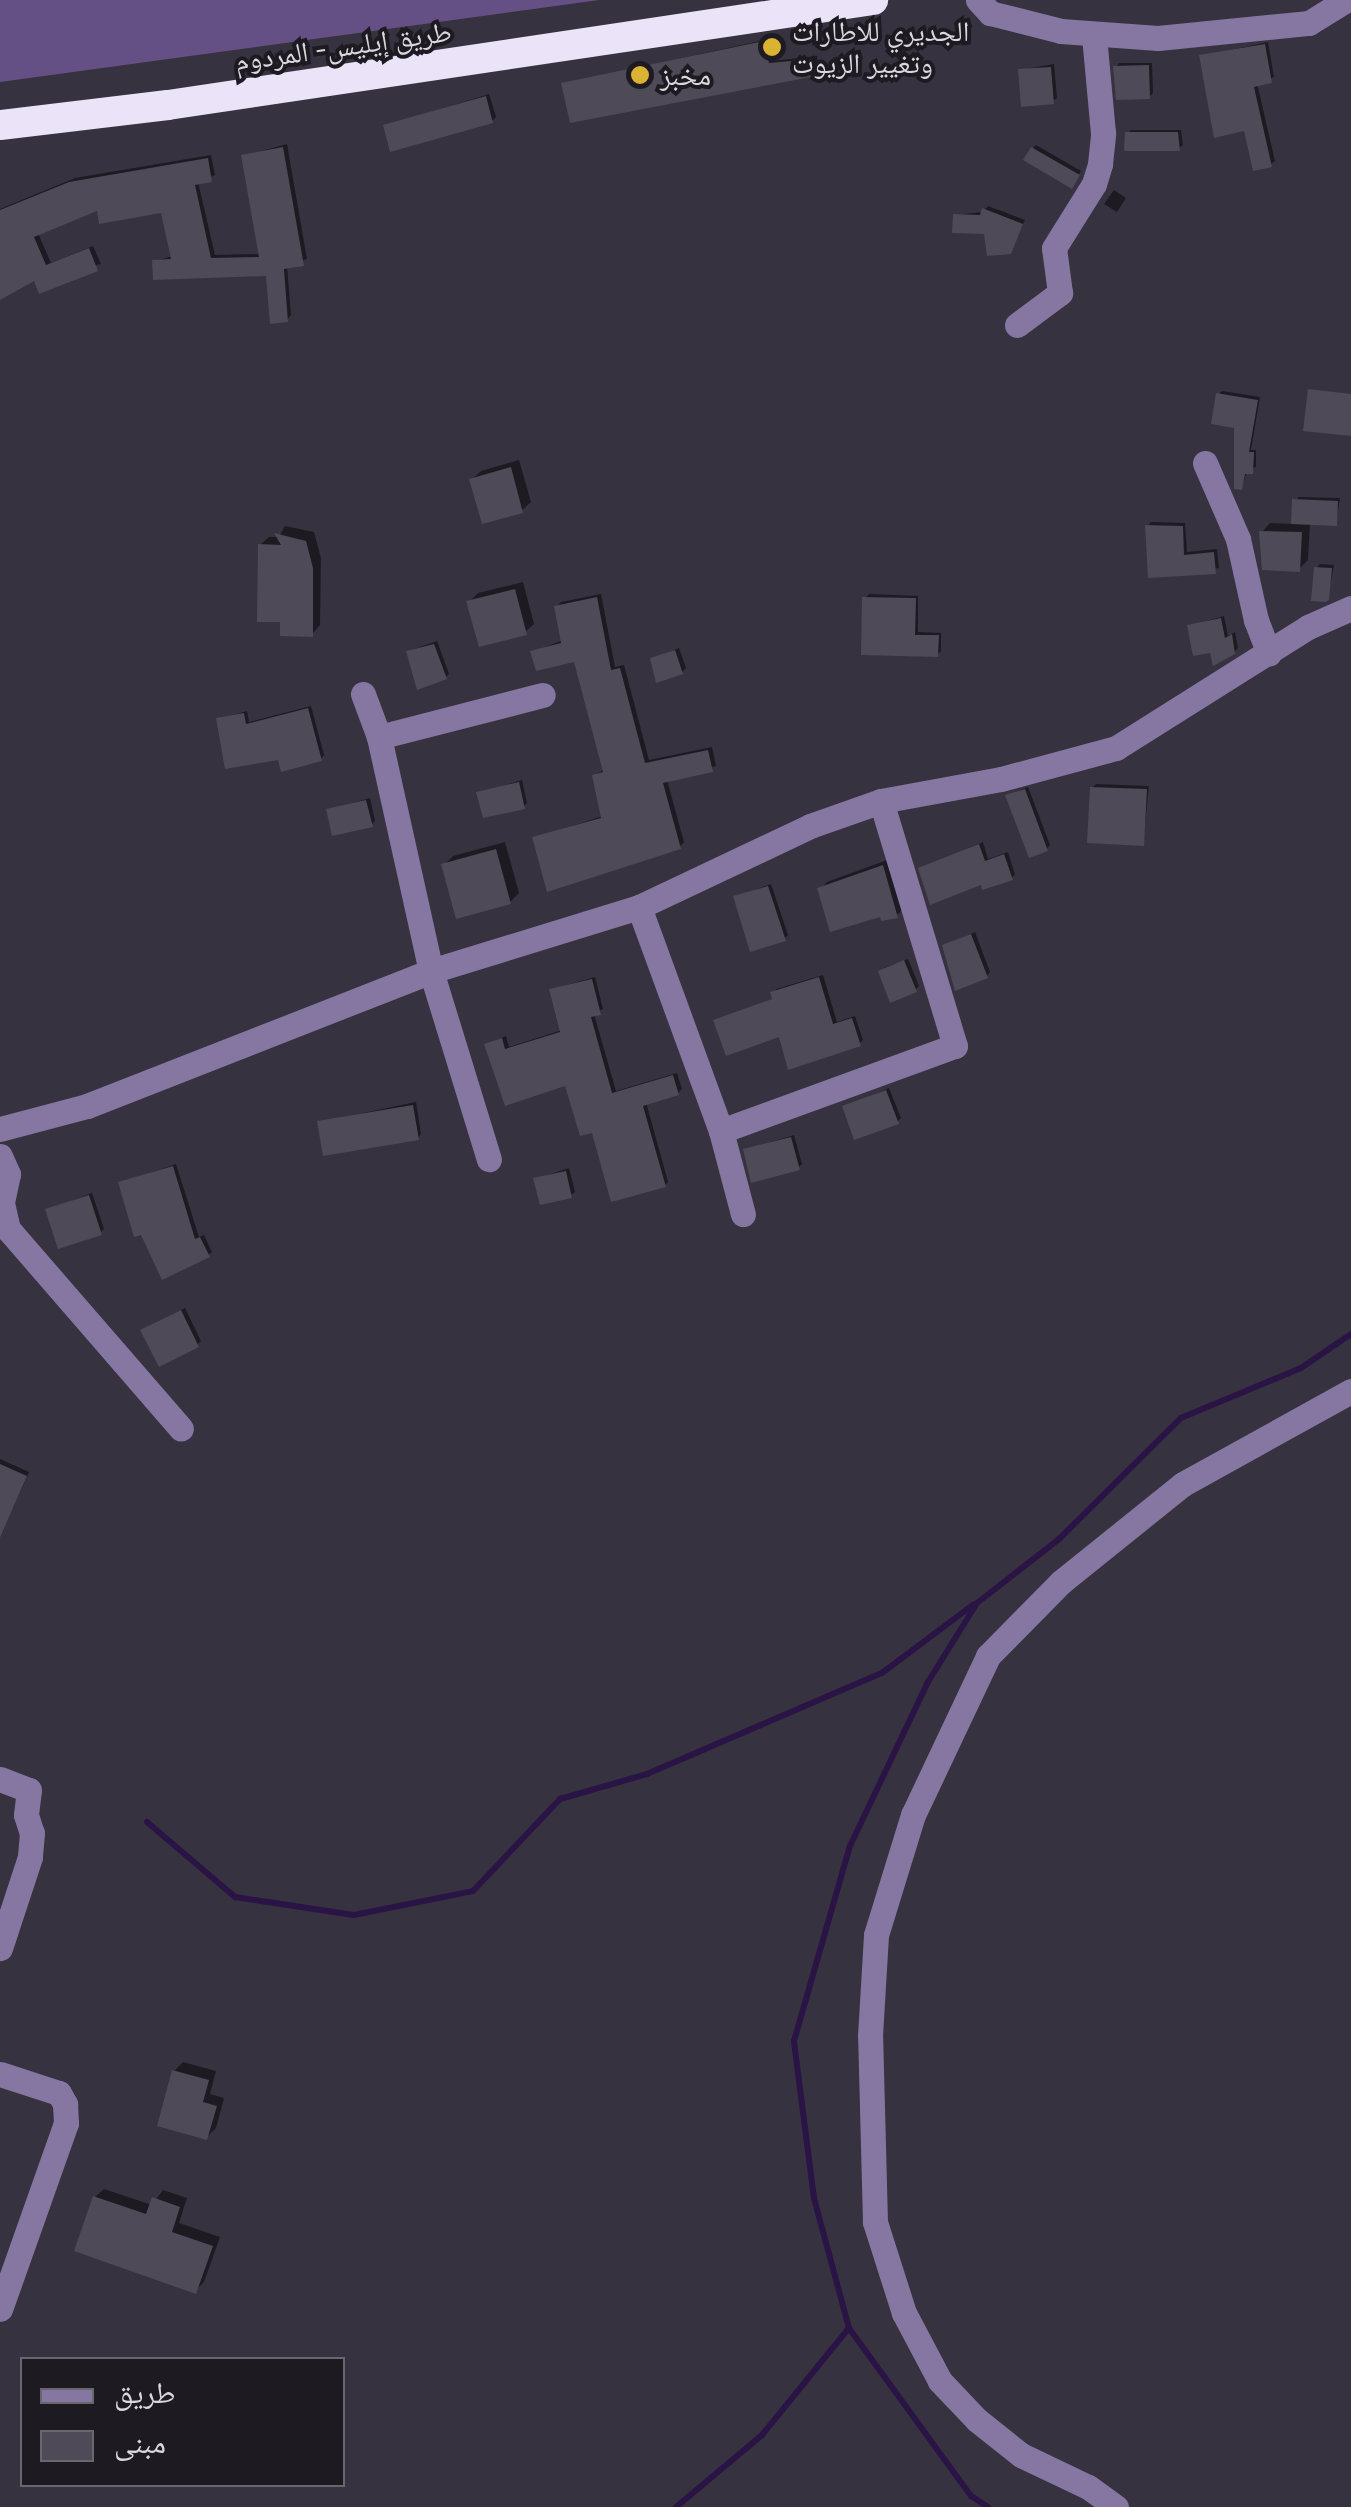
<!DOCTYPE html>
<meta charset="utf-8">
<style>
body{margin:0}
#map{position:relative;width:1351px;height:2507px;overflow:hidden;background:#37323f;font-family:Figtree,"Noto Naskh Arabic",sans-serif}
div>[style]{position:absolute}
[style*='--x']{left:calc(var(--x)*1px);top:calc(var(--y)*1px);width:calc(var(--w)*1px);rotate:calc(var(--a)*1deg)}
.forest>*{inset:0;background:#655086}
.shadow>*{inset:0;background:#0007}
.stream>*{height:6px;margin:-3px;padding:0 3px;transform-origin:3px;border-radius:3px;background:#2a1445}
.building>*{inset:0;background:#4e4a57}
.minor>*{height:25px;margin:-12.5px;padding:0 12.5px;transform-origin:12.5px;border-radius:12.5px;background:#8677a2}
.highway>*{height:30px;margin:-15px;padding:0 15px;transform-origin:15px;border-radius:15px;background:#ebe4f9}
.dots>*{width:28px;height:28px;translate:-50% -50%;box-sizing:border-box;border:5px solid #1d1b21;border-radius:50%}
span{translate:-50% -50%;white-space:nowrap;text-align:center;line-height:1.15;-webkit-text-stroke:8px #1d1b21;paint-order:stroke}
.poi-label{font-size:28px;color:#dad7df}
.left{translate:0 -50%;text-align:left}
.street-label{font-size:28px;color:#dad7df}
.legend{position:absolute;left:20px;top:2357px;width:325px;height:130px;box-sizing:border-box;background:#1d1b21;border:2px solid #69666d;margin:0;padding:12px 18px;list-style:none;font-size:30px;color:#dad7df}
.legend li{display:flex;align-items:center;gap:20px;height:50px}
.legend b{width:50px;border:2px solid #69666d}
</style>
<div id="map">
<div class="forest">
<div style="clip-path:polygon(0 0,599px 0,0 82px)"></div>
</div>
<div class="shadow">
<div style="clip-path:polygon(768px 39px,772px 61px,817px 56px,818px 70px,815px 73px,564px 84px)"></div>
<div style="clip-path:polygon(1268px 42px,1274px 77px,1257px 83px,1275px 161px,1271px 164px,1202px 56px)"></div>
<div style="clip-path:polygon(1119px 63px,1152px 63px,1153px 93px,1149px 97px,1116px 67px)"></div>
<div style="clip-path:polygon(1054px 64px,1057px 98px,1053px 101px,1020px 70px)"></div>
<div style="clip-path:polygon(489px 94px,496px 117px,492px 121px,386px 126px)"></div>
<div style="clip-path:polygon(1131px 130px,1181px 130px,1183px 145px,1179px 148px,1127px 134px)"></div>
<div style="clip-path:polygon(287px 144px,307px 259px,287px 266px,291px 315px,287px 320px,268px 274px,155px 261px,173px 256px,163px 210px,99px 207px,38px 233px,51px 263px,93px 246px,101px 264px,35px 277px,0 297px,0 209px,75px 178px,211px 155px,215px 175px,198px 182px,215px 255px,261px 254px,243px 156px)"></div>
<div style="clip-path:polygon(1036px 145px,1081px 171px,1075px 182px,1033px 148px)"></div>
<div style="clip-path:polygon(1114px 190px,1126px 198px,1117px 212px,1104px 204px)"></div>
<div style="clip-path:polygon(988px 206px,1025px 220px,1010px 251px,956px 215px,983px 212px)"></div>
<div style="clip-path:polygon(1222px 391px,1260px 397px,1251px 450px,1256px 450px,1256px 467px,1247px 471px,1242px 487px,1236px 426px,1219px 394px)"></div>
<div style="clip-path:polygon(519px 460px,531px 502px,522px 510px,472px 479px,481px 471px)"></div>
<div style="clip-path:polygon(1298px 497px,1340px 498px,1336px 523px,1310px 522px,1308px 560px,1299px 569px,1262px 532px,1270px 523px,1294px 524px)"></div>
<div style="clip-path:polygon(1151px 522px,1185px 523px,1187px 552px,1217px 549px,1219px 568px,1150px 576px,1148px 526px)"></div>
<div style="clip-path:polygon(285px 526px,314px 532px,321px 558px,320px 625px,312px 634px,282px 620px,260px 545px,269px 537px,279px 537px)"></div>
<div style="clip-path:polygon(1320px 564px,1334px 565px,1328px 597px,1316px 568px)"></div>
<div style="clip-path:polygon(523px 582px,534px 624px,525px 632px,469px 602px,478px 593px)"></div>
<div style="clip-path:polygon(601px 594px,615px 667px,624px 665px,649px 760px,712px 747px,716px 766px,667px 780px,684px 842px,679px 847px,549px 889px,535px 838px,603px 816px,594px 775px,604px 770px,576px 659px,533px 652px,563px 640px,557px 606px,561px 602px)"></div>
<div style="clip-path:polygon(869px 594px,918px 596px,918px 632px,941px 633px,941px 651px,937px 655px,865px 598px)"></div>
<div style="clip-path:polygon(1224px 616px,1228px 636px,1235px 632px,1238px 648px,1234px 652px,1212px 650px,1189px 626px)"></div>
<div style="clip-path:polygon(437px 641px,449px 674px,446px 677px,408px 651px)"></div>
<div style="clip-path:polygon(679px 648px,686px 668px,682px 672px,651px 660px)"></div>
<div style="clip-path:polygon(311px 706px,324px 755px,321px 759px,280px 757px,219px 719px,247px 711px,249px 722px)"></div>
<div style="clip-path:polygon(522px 780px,527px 803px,523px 807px,479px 793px)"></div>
<div style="clip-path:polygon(1096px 784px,1149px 786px,1143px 844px,1092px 788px)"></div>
<div style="clip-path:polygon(1028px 787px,1050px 845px,1047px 849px,1008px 795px)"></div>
<div style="clip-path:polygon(370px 798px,375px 821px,371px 825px,329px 810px)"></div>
<div style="clip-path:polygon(505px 842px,519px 893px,510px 902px,444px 865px,453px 856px)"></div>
<div style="clip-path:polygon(983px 842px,988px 859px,1008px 852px,1015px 875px,1011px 878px,982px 882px,921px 869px)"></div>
<div style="clip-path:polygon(890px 859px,904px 908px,897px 915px,820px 889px,827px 882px)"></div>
<div style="clip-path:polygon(771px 884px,788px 935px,784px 939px,736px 897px)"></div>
<div style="clip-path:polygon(975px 932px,990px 972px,987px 976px,944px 946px)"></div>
<div style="clip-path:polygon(908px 959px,919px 986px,916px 989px,884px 968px)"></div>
<div style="clip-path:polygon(823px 975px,837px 1022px,855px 1016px,863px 1040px,859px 1044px,716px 1021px,774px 998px,776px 989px)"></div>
<div style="clip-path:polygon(595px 977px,603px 1009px,594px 1014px,616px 1091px,677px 1073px,682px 1089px,678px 1093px,646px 1102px,668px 1182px,665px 1185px,593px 1130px,567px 1083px,487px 1044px,506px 1036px,509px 1047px,562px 1030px,552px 989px)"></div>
<div style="clip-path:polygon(889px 1088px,901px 1118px,897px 1122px,845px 1107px)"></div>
<div style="clip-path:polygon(416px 1102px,421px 1134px,418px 1138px,320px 1122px)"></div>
<div style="clip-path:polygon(794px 1135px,802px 1164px,798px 1168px,745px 1150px)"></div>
<div style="clip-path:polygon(176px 1164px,199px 1237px,204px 1235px,212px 1252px,208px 1255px,121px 1183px)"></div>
<div style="clip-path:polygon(569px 1168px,575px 1192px,571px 1195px,536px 1179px)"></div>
<div style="clip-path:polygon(92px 1193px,104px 1229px,100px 1233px,47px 1210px)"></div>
<div style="clip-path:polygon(185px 1308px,201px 1341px,197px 1345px,147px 1327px)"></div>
<div style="clip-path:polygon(0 1459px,29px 1472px,0 1538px)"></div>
<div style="clip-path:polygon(183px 2062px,216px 2071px,210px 2094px,224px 2098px,216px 2128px,207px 2137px,174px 2071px)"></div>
<div style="clip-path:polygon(104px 2189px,152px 2205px,163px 2190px,187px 2198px,179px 2223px,220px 2237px,204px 2282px,195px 2291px,95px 2197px)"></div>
</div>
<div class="stream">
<div style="--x:147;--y:1822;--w:116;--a:40.4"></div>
<div style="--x:235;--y:1897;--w:120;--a:8.6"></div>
<div style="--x:354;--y:1915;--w:121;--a:-11.4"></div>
<div style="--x:473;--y:1891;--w:127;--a:-46.6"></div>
<div style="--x:560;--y:1799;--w:91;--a:-16"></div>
<div style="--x:647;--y:1774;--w:256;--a:-23.3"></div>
<div style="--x:882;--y:1673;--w:114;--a:-36.8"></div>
<div style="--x:676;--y:2507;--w:112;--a:-39.9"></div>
<div style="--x:762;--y:2435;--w:136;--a:-50.9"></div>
<div style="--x:988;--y:2507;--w:20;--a:-147"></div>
<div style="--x:971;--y:2496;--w:208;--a:-126"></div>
<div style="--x:849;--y:2328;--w:135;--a:-105.1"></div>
<div style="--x:814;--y:2198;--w:158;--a:-97.3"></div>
<div style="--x:794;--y:2041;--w:203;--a:-74"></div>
<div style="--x:850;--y:1846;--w:182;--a:-64.6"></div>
<div style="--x:928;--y:1682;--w:93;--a:-58.2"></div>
<div style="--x:977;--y:1603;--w:103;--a:-37.9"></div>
<div style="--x:1058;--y:1540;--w:173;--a:-44.8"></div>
<div style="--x:1181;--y:1418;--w:130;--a:-22.6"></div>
<div style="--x:1301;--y:1368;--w:60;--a:-34.2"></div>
</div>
<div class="building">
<div style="clip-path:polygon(764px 41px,769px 63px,814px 59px,816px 76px,570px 123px,561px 83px)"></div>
<div style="clip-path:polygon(1265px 44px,1272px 83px,1254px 87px,1272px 167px,1253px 171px,1244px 131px,1214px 138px,1199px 55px)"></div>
<div style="clip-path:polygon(1149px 65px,1150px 99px,1116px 100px,1113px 66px)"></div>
<div style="clip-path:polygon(1051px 67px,1054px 104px,1021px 107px,1018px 69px)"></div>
<div style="clip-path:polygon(486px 96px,493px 123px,390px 152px,383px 125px)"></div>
<div style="clip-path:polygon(1125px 132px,1178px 132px,1180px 151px,1124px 151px)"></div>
<div style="clip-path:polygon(283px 147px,304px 266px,284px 269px,288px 322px,270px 324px,266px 276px,153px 280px,152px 260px,171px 259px,161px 213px,99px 224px,97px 211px,34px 237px,46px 265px,89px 248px,98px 271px,39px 294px,34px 281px,0 300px,0 210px,69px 182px,208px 158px,212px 182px,195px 185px,211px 258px,259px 257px,241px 155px)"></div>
<div style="clip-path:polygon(1031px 147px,1080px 175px,1072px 189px,1023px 160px)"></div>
<div style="clip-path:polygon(982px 208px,1023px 224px,1011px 254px,987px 256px,984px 234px,952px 233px,953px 214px,980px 215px)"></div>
<div style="clip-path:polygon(1308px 389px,1351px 394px,1351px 436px,1303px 431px)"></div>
<div style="clip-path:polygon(1216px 393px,1258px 400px,1249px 452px,1254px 452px,1253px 474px,1245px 474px,1242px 490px,1234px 489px,1234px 428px,1211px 424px)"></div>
<div style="clip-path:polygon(511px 467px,523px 513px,482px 524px,469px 479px)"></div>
<div style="clip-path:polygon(1292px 499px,1338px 501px,1337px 526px,1291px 524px)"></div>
<div style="clip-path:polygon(1145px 525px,1183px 526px,1184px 555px,1214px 552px,1216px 574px,1148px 578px)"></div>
<div style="clip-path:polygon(1259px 531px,1302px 532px,1300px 572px,1262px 570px)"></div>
<div style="clip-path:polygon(274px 533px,306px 541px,313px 568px,313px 637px,280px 636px,280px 622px,257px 622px,258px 544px,281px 545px)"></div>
<div style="clip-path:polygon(1314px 567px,1332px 568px,1329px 600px,1325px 602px,1311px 601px)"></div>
<div style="clip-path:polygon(515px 589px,527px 635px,479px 647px,466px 601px)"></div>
<div style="clip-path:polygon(597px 597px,611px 670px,620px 668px,645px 763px,708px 750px,713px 772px,663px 783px,681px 849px,547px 892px,532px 837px,601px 818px,592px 775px,603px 772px,574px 662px,536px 671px,530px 651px,561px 643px,554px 606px)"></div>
<div style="clip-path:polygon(862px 597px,916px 598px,915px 635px,939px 635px,938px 657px,861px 655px)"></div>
<div style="clip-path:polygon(1221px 618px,1225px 638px,1232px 634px,1235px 654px,1213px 666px,1210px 653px,1193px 656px,1187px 625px)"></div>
<div style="clip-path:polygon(434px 644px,447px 679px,417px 690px,406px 651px)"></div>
<div style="clip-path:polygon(675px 650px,683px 674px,656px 683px,650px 658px)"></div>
<div style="clip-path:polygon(308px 708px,322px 761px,281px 772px,278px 760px,225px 769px,216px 718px,244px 713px,246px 724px)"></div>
<div style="clip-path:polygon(519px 782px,525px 809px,483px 818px,476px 792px)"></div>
<div style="clip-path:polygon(1090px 787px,1147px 789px,1144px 846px,1087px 843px)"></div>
<div style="clip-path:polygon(1025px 789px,1048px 851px,1029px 858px,1005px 795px)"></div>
<div style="clip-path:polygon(366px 800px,373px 827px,332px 836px,326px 809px)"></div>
<div style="clip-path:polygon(979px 844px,985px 861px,1004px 854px,1013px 880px,982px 890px,981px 885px,930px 905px,918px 868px)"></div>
<div style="clip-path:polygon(496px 849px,511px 904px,456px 919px,441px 864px)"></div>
<div style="clip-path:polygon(883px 865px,898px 918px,881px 921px,880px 917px,830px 932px,817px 888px)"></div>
<div style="clip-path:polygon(768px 886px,786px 941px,750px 952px,733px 896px)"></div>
<div style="clip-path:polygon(971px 934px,988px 978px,955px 991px,942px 945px)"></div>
<div style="clip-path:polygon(904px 960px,917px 992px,890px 1003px,878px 971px)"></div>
<div style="clip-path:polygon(819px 977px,833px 1024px,852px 1018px,861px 1046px,788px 1070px,779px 1037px,726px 1056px,713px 1020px,772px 999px,770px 992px)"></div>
<div style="clip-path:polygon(592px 979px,601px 1015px,591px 1017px,612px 1093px,673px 1075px,679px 1095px,643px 1106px,666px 1187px,611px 1202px,592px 1133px,580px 1136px,565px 1086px,505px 1106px,484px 1044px,502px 1038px,505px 1049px,560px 1032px,549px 989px)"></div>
<div style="clip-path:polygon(886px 1090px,899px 1124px,854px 1140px,842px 1106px)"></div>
<div style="clip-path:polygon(413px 1105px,419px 1140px,323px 1156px,317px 1121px)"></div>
<div style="clip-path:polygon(791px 1137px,800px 1170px,751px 1183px,743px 1149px)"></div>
<div style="clip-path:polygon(173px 1166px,195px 1239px,200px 1237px,210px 1257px,162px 1280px,141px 1235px,134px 1237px,118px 1182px)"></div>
<div style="clip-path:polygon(566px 1171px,572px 1198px,540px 1205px,533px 1178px)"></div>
<div style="clip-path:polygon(89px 1195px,102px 1235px,58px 1249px,45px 1209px)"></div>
<div style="clip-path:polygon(181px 1310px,199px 1347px,159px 1367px,140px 1330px)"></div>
<div style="clip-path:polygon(0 1464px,27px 1476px,0 1538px)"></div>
<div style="clip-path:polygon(172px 2070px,209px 2080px,203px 2102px,217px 2106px,207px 2140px,157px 2126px)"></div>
<div style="clip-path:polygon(93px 2196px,146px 2214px,152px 2197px,180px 2207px,172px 2232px,213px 2246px,196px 2294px,74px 2251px)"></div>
</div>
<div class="minor">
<div style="--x:978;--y:0;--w:18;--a:47"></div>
<div style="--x:990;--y:13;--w:73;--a:14.2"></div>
<div style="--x:1061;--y:31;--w:97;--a:4.1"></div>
<div style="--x:1158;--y:38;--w:152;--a:-5.7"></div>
<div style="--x:1309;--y:23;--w:44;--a:-31.9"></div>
<div style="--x:1017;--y:325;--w:54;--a:-36.7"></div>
<div style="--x:1060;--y:293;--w:45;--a:-97.6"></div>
<div style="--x:1054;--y:248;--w:75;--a:-58"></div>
<div style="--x:1094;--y:184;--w:21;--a:-73"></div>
<div style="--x:1100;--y:164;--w:31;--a:-84"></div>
<div style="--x:1103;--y:133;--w:97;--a:-95.3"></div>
<div style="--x:1205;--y:463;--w:83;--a:66.5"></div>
<div style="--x:1238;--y:539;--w:83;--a:77.5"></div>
<div style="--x:1256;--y:620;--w:36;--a:69"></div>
<div style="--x:363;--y:694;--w:46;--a:69.6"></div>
<div style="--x:379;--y:737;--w:240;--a:77.5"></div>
<div style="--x:431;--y:971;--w:197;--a:72.9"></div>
<div style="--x:379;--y:737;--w:169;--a:-14.4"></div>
<div style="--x:639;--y:907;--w:239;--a:69.9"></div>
<div style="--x:721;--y:1131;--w:86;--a:75.2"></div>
<div style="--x:0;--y:1129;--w:90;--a:-14.8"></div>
<div style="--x:87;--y:1106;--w:370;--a:-21.4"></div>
<div style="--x:431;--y:971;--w:218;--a:-17.1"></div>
<div style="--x:639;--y:907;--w:189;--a:-25.3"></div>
<div style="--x:810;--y:826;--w:75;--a:-19.4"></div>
<div style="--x:881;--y:801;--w:122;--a:-10.4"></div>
<div style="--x:1001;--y:779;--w:119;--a:-15.1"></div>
<div style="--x:1116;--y:748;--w:227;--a:-32.2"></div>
<div style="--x:1308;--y:627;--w:47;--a:-23.8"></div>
<div style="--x:721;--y:1131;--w:249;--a:-20"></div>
<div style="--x:955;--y:1046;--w:256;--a:-106.8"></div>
<div style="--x:0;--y:1156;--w:20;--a:66"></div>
<div style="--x:8;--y:1174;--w:30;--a:102"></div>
<div style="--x:2;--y:1203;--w:27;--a:77"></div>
<div style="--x:8;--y:1229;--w:264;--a:49.1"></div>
<div style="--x:0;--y:1779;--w:31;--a:21"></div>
<div style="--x:29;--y:1790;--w:25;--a:97"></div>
<div style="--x:26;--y:1815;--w:19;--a:72"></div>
<div style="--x:32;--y:1833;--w:24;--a:95"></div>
<div style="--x:30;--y:1857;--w:96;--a:108.2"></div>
<div style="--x:0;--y:2074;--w:62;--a:17.9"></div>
<div style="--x:59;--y:2093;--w:13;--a:61"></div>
<div style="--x:65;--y:2104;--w:19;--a:87"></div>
<div style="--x:66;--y:2123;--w:197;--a:109.5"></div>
<div style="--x:1116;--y:2507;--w:34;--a:-144"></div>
<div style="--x:1088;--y:2487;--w:74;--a:-154.5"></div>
<div style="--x:1021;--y:2455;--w:56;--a:-141.5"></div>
<div style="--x:977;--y:2420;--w:54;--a:-133.5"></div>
<div style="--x:940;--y:2381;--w:77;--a:-117.9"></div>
<div style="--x:904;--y:2313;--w:96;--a:-107.7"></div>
<div style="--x:875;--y:2222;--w:186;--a:-91.5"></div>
<div style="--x:870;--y:2036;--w:101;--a:-86.6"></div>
<div style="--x:876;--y:1935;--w:126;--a:-72.9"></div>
<div style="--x:913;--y:1815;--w:176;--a:-64.7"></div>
<div style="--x:988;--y:1656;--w:104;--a:-45.4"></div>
<div style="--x:1061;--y:1582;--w:156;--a:-38.8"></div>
<div style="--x:1183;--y:1484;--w:192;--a:-29"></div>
</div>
<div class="highway">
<div style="--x:0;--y:125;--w:169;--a:-6.8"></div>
<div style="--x:168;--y:105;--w:713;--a:-8.47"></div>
</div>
<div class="dots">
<div style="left:772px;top:47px;background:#dab333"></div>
<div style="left:640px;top:75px;background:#dab333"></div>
</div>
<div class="poi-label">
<span class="left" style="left:792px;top:47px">الجديري للاطارات<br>وتغيير الزيوت</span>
<span class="left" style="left:660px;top:75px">مخبز</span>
</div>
<div class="street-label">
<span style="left:343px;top:46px;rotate:-8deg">طريق إيليس- المردوم</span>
</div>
<ul class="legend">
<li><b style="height:12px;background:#8677a2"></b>طريق</li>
<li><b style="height:28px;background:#4e4a57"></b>مبنى</li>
</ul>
</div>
